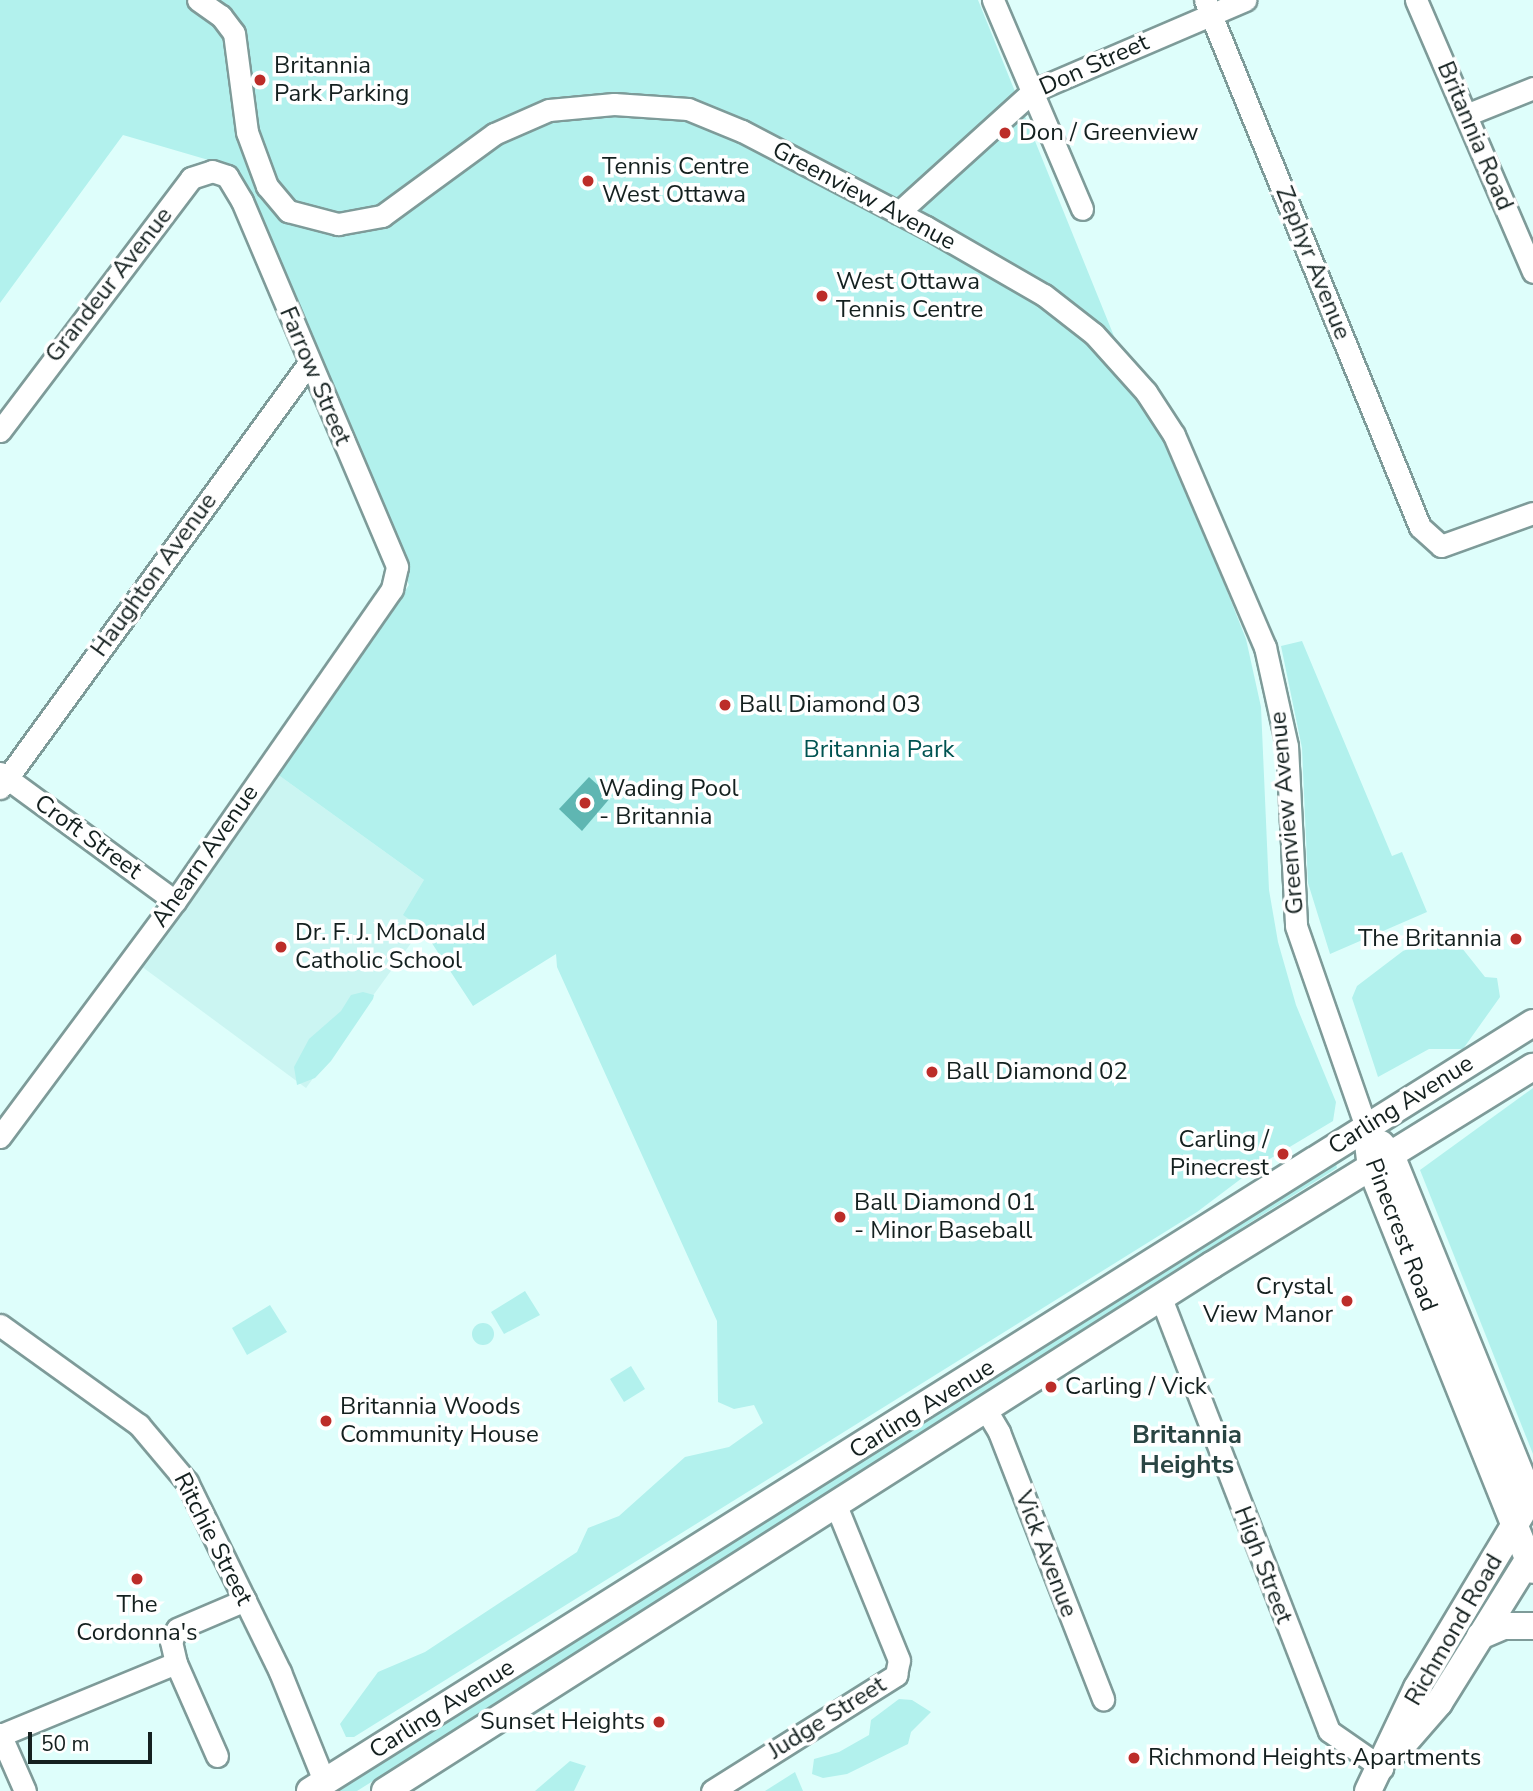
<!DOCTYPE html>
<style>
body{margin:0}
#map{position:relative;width:1533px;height:1791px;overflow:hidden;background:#defefb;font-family:"Nunito Sans",sans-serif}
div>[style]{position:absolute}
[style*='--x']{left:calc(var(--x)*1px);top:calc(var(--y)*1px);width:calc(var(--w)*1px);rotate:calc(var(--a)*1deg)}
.built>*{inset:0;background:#cbf5f2}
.green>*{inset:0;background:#b2f1ed}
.round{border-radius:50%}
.water>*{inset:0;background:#5fb6b2}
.roads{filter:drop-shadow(2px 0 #7e9b99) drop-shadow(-2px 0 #7e9b99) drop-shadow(0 2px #7e9b99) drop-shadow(0 -2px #7e9b99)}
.minor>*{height:21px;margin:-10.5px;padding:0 10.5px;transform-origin:10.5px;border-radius:10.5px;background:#fff}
.major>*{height:26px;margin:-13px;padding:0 13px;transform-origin:13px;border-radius:13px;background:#fff}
.dots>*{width:19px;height:19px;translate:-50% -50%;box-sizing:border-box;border:4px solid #fff;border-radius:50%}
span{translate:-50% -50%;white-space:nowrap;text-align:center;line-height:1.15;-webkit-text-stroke:7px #fff;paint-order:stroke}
.street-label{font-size:24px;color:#14201f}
.poi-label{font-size:24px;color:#14201f}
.left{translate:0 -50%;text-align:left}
.right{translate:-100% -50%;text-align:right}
.park-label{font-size:24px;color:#005351}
.neighbourhood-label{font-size:26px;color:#2a4543;font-weight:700}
.scale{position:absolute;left:28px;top:1732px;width:124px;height:32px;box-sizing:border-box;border:4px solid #14201f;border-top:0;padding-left:9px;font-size:21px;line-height:24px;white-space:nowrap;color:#14201f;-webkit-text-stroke:5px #fff;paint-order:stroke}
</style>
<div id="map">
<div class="built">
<div style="clip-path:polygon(277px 774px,424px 880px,422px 928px,306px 1088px,141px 966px)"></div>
</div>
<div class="green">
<div style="clip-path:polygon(0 0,978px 0,1139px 398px,1164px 440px,1214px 558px,1246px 639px,1261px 707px,1269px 890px,1278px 942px,1296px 1005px,1336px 1102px,1333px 1121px,1258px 1166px,1197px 1212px,354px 1737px,346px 1737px,340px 1724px,378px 1672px,425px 1652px,577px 1552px,588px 1528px,619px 1516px,685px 1457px,729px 1447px,763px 1423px,754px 1405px,734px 1409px,718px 1402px,717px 1321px,557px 967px,556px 954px,473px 1006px,422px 928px,403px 915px,424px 880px,277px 774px,409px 585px,229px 166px,123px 135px,0 303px)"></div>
<div style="clip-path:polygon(1302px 641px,1392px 856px,1402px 852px,1427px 912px,1330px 954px,1308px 883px,1302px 748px,1281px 646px)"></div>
<div style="clip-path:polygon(1450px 933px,1485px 977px,1497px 978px,1500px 997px,1463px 1049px,1429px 1049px,1378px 1077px,1352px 998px,1357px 986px,1403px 951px)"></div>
<div style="clip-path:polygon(363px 992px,374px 995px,373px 999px,331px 1061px,315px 1078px,297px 1085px,294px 1067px,309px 1039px,341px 1011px,351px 995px)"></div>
<div style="clip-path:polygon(1533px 1088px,1533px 1454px,1420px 1170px)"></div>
<div style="clip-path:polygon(1336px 1164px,1337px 1168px,1243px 1227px,1219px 1248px,357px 1791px,336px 1791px,1326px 1165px)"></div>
<div style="clip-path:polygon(525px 1291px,540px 1315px,504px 1334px,491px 1312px)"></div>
<div style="clip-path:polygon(270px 1305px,287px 1332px,247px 1355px,232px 1328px)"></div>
<div class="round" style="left:472px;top:1323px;width:22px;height:22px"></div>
<div style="clip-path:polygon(631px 1366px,645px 1389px,624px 1402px,610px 1379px)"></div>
<div style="clip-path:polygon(899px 1699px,912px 1700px,931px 1712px,911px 1732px,908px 1744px,847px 1774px,823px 1778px,812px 1774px,814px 1759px,839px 1752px,869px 1735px,871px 1720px)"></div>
<div style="clip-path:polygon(570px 1761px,586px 1766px,574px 1791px,535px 1791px)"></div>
<div style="clip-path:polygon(795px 1772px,803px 1791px,765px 1791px)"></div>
</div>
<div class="water">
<div style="clip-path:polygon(589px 777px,611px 797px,582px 831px,559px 809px)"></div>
</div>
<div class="roads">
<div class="minor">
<div style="--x:198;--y:0;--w:28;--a:35"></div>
<div style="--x:221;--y:16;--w:21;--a:53"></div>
<div style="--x:234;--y:33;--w:100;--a:82.5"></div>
<div style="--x:247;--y:132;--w:58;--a:69.7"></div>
<div style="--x:267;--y:186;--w:33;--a:50"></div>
<div style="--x:288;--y:211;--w:52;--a:14.6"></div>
<div style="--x:338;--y:224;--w:45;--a:-10.3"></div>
<div style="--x:382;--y:216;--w:139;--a:-36.2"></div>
<div style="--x:494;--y:134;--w:60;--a:-23.6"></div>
<div style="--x:549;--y:110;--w:65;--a:-5.3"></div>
<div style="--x:614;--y:104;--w:74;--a:3.9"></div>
<div style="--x:688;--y:109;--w:58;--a:22.2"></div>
<div style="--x:742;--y:131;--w:208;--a:27.6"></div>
<div style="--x:926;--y:227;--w:136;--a:30"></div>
<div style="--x:1044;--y:295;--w:63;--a:38"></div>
<div style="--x:1094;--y:334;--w:78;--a:48.1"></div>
<div style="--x:1146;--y:392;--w:51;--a:56.9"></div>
<div style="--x:1174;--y:435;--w:231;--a:66.8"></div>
<div style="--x:1265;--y:647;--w:101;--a:77.5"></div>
<div style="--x:1287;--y:746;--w:180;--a:87.1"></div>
<div style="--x:1296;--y:926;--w:213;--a:70.8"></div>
<div style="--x:993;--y:0;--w:227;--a:66.9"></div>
<div style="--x:1205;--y:0;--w:569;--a:67.81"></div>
<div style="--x:1420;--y:527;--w:28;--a:42"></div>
<div style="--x:1441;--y:546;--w:98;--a:-19.7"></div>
<div style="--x:1416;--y:0;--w:296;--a:66.7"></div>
<div style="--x:1466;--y:115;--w:72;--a:-21.9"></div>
<div style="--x:898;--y:213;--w:182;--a:-42.1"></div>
<div style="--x:1033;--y:91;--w:231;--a:-23.2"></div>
<div style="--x:0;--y:431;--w:317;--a:-52.9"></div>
<div style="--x:191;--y:178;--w:22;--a:-18"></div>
<div style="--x:212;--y:171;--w:16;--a:18"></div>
<div style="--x:227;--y:176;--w:29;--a:59"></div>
<div style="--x:242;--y:201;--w:397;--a:67"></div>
<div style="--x:397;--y:567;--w:23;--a:103"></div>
<div style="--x:392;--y:589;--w:380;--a:124.8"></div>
<div style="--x:175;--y:901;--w:294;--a:126.6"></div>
<div style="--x:0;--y:773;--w:217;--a:36.2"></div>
<div style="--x:0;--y:788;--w:525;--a:-53.98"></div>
<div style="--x:1161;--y:1298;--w:464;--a:68.8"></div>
<div style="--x:1329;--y:1731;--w:65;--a:34.9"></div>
<div style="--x:0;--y:1325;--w:171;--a:35.7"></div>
<div style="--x:139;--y:1425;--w:75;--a:49.9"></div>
<div style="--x:187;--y:1482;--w:212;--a:63.9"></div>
<div style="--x:280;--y:1672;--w:118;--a:68"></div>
<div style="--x:986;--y:1410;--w:26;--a:59"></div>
<div style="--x:999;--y:1432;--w:287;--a:68.7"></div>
<div style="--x:0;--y:1734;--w:62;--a:66.3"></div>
<div style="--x:1;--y:1735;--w:189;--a:-22.4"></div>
<div style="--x:217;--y:1756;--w:102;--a:-113.8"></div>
<div style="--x:176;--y:1663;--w:23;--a:-103"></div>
<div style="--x:171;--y:1641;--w:13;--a:-63"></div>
<div style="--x:177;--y:1629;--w:74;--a:-23.1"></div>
<div style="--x:712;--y:1791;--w:218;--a:-32.2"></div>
<div style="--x:896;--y:1675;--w:15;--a:-79"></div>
<div style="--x:899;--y:1660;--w:166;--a:-112.2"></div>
</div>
<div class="major">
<div style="--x:1366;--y:1127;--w:41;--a:83"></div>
<div style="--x:1371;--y:1168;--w:433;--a:68.1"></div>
<div style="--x:1381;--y:1144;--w:15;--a:48"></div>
<div style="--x:1391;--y:1155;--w:377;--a:67.9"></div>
<div style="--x:1480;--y:1636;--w:26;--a:-23"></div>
<div style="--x:1504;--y:1626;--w:29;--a:0"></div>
<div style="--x:1399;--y:1749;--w:61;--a:-49"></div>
<div style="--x:1439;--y:1703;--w:178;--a:-58.1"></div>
<div style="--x:310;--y:1791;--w:1444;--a:-32.13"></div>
<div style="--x:385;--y:1791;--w:980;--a:-32.46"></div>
<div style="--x:1212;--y:1265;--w:377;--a:-31.7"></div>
<div style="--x:1368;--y:1791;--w:114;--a:-64.6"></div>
<div style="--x:1417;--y:1688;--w:203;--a:-59.1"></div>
</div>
</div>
<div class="dots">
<div style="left:260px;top:80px;background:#bc2d29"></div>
<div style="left:1005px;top:133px;background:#bc2d29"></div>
<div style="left:588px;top:181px;background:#bc2d29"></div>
<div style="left:822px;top:296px;background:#bc2d29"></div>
<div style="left:725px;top:705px;background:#bc2d29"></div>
<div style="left:585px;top:803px;background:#bc2d29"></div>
<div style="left:1516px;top:939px;background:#bc2d29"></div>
<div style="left:281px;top:947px;background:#bc2d29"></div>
<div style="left:932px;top:1072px;background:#bc2d29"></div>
<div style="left:1283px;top:1154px;background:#bc2d29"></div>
<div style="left:840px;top:1217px;background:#bc2d29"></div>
<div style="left:1347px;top:1301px;background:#bc2d29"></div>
<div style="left:1051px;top:1387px;background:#bc2d29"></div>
<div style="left:326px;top:1421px;background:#bc2d29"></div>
<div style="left:137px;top:1579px;background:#bc2d29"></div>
<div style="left:659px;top:1722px;background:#bc2d29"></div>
<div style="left:1134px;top:1758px;background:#bc2d29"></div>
</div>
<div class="street-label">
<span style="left:1094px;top:65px;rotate:-24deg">Don Street</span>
<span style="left:1475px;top:136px;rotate:67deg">Britannia Road</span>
<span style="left:864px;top:196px;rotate:28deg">Greenview Avenue</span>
<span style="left:1313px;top:263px;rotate:68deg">Zephyr Avenue</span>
<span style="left:109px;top:285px;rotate:-52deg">Grandeur Avenue</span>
<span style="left:315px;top:376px;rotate:67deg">Farrow Street</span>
<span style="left:154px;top:575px;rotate:-54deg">Haughton Avenue</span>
<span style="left:1287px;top:813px;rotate:-95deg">Greenview Avenue</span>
<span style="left:88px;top:837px;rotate:36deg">Croft Street</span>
<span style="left:205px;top:856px;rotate:-55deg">Ahearn Avenue</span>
<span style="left:1401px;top:1105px;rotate:-32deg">Carling Avenue</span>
<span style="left:1401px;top:1235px;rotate:69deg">Pinecrest Road</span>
<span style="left:922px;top:1409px;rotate:-32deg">Carling Avenue</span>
<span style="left:213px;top:1539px;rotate:63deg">Ritchie Street</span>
<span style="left:1046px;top:1554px;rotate:69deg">Vick Avenue</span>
<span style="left:1263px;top:1565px;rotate:69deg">High Street</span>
<span style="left:1454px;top:1630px;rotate:-60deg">Richmond Road</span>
<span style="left:442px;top:1709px;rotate:-32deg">Carling Avenue</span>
<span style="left:827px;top:1718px;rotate:-32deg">Judge Street</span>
</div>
<div class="poi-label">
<span class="left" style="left:274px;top:80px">Britannia<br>Park Parking</span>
<span class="left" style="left:1019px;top:133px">Don / Greenview</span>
<span class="left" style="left:602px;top:181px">Tennis Centre<br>West Ottawa</span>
<span class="left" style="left:836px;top:296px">West Ottawa<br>Tennis Centre</span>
<span class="left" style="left:739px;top:705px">Ball Diamond 03</span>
<span class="left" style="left:599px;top:803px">Wading Pool<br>- Britannia</span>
<span class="left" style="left:295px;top:947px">Dr. F. J. McDonald<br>Catholic School</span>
<span class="right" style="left:1502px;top:939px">The Britannia</span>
<span class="left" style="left:946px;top:1072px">Ball Diamond 02</span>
<span class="right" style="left:1269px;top:1154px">Carling /<br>Pinecrest</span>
<span class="left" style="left:854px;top:1217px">Ball Diamond 01<br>- Minor Baseball</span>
<span class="right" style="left:1333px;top:1301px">Crystal<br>View Manor</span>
<span class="left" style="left:1065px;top:1387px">Carling / Vick</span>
<span class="left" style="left:340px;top:1421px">Britannia Woods<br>Community House</span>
<span style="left:137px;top:1619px">The<br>Cordonna's</span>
<span class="right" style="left:645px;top:1722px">Sunset Heights</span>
<span class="left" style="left:1148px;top:1758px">Richmond Heights Apartments</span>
</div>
<div class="park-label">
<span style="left:879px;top:750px">Britannia Park</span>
</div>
<div class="neighbourhood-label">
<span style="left:1187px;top:1450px">Britannia<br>Heights</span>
</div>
<div class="scale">50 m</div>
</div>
